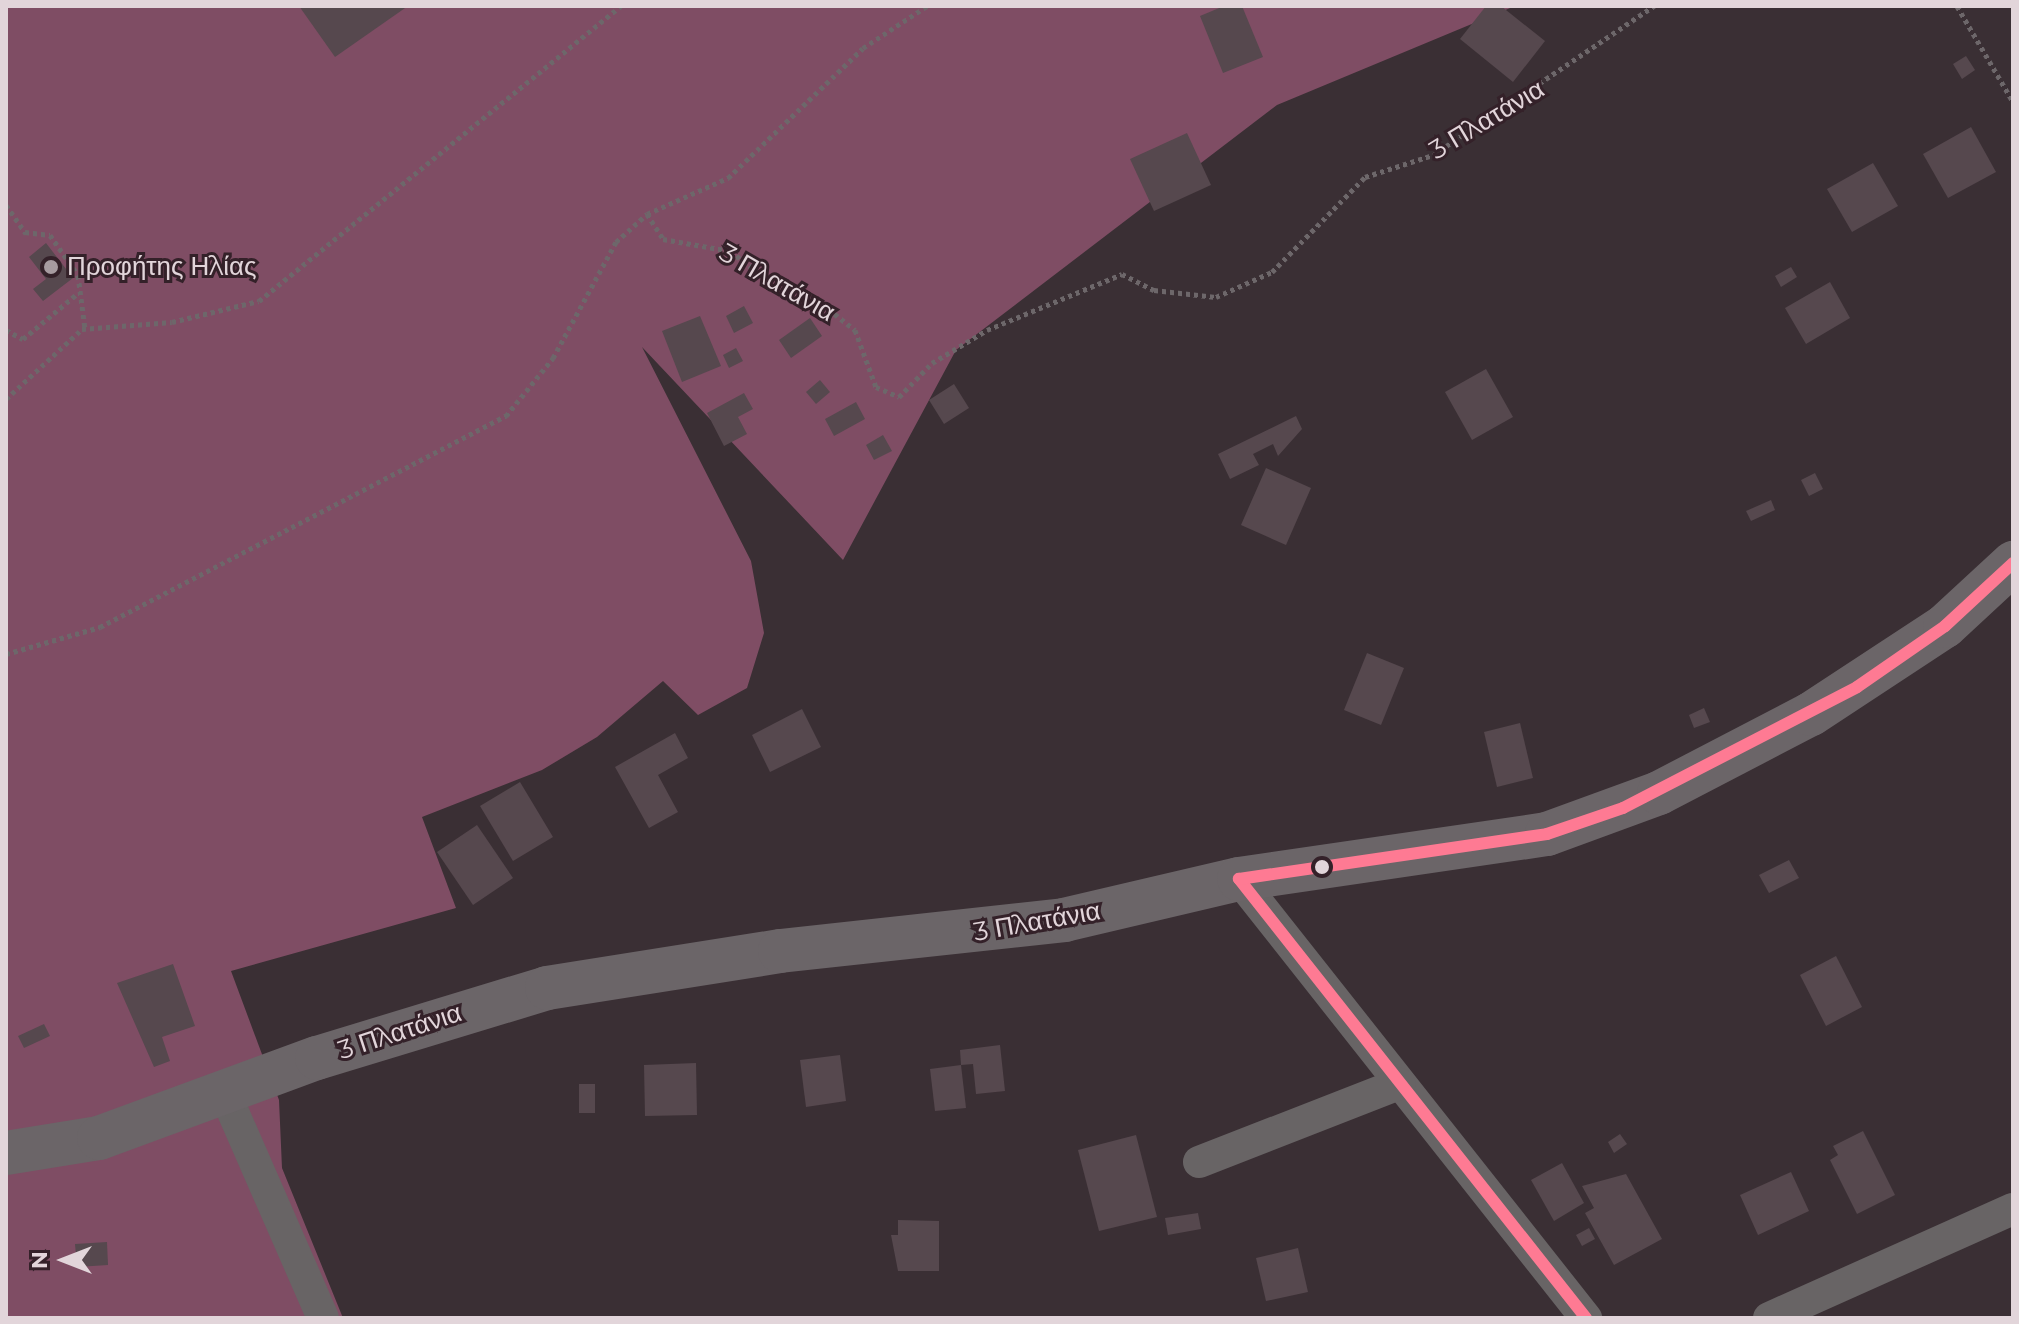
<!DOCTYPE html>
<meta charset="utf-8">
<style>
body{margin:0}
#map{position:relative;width:2019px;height:1324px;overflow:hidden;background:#3a2f34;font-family:Montserrat,sans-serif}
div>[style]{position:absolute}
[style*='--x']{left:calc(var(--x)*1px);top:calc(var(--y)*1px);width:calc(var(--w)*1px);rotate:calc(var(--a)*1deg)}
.forest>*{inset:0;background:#7f4d64}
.building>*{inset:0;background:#56484e}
.path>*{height:5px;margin-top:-2.5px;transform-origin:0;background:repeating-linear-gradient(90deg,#6d676a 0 4px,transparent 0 8px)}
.street>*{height:32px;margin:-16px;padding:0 16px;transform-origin:16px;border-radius:16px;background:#686465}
.secondary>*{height:44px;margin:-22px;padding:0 22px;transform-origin:22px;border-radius:22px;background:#6b6568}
.bus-1>*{height:12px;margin:-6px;padding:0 6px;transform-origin:6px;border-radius:6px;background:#fe7a93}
.dots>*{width:22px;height:22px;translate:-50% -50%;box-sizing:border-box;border:4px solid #342129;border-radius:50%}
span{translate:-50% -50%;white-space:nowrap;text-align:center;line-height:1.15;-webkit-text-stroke:6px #342129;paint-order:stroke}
.street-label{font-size:26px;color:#e2d5da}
.poi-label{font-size:26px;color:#e2d5da}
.left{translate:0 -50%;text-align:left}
.frame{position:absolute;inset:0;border:8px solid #e2d5da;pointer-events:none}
.north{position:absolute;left:24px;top:1220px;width:80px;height:80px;-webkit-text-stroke:6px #342129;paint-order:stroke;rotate:270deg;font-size:22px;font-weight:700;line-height:32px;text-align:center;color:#e2d5da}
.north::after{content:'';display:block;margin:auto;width:28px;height:36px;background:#e2d5da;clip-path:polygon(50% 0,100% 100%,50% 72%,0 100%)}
</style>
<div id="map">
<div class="forest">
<div style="clip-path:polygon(6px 6px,1515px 6px,1277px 105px,956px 350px,843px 560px,642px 347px,751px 561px,764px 633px,747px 688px,698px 715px,663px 681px,597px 737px,542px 770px,422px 817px,456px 908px,231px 971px,279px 1100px,282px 1168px,343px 1318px,6px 1318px)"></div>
</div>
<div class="building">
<div style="clip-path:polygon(299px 6px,408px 6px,335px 57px)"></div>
<div style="clip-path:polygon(1224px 6px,1242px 6px,1263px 57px,1223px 73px,1200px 16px)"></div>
<div style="clip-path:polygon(1486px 6px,1501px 6px,1545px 41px,1513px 82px,1460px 39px)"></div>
<div style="clip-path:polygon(1966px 56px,1975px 70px,1962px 79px,1953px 64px)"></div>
<div style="clip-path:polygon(1971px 127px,1996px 172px,1948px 198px,1923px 154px)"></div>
<div style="clip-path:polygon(1187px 133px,1211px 185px,1154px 211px,1130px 159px)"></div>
<div style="clip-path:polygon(1873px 163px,1898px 206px,1852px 232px,1827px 189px)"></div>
<div style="clip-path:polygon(46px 243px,73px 278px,43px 301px,33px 289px,46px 279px,29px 257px)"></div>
<div style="clip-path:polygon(1791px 267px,1797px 277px,1781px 287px,1775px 276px)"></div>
<div style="clip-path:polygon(1830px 282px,1850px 318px,1806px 344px,1785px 308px)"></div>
<div style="clip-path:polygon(744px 306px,753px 323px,734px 333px,726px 316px)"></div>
<div style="clip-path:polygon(700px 316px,721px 366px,682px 382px,662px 331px)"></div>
<div style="clip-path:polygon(810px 318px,822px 336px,791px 358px,779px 340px)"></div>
<div style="clip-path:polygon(736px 348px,743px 361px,729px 368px,723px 355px)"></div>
<div style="clip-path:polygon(1486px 369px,1513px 417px,1472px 440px,1445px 392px)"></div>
<div style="clip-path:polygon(820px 380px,830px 392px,816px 404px,806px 392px)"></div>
<div style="clip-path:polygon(954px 384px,969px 408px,944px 424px,929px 400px)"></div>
<div style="clip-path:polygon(744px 393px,753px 409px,738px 417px,747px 434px,724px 446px,707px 413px)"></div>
<div style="clip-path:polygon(856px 402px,865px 419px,834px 436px,825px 419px)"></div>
<div style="clip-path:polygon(1296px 416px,1302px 429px,1278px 456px,1273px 444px,1253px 454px,1259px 465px,1230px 479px,1218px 454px)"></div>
<div style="clip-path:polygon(883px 435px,892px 451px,874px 460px,866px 445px)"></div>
<div style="clip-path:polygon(1266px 468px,1311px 488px,1286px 545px,1241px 525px)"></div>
<div style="clip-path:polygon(1815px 473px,1823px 489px,1809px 496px,1801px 480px)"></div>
<div style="clip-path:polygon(1771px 500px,1775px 510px,1751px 521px,1746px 511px)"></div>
<div style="clip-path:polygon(1367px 653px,1404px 668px,1381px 725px,1344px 710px)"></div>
<div style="clip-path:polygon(1704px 708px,1710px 722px,1694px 728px,1689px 715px)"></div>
<div style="clip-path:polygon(802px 709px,821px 747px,770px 772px,752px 735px)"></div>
<div style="clip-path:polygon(1520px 723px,1533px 778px,1497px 787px,1484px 732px)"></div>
<div style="clip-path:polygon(675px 733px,688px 758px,658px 775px,678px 812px,649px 828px,615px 767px)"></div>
<div style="clip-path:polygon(520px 782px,553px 837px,513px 861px,480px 806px)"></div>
<div style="clip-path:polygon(477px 825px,513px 878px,473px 905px,437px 852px)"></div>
<div style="clip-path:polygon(1789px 860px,1799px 878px,1769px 893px,1759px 875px)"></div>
<div style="clip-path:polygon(1836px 956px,1862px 1007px,1826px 1026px,1800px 975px)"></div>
<div style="clip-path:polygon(173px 964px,195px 1026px,162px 1037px,170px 1061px,154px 1067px,117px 983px)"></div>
<div style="clip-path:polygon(44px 1024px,50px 1036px,24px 1048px,18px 1036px)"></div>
<div style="clip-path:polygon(1000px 1045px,1005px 1091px,976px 1094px,973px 1064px,961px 1065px,960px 1050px)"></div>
<div style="clip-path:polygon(840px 1055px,846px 1101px,806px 1107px,800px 1060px)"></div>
<div style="clip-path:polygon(696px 1063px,697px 1115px,645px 1116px,644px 1065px)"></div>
<div style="clip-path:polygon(961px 1065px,966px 1108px,935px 1111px,930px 1069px)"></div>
<div style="clip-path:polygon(579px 1084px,595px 1084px,595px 1113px,579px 1113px)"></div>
<div style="clip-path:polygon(1863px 1131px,1895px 1195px,1857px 1214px,1830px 1160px,1838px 1155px,1833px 1146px)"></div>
<div style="clip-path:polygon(1620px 1134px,1627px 1144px,1614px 1153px,1608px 1142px)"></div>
<div style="clip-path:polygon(1136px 1135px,1157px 1217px,1099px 1231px,1078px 1150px)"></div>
<div style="clip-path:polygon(1562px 1163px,1584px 1203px,1554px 1221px,1531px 1180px)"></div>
<div style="clip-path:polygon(1791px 1172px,1809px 1211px,1758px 1235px,1740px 1195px)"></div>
<div style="clip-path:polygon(1626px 1174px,1662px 1239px,1614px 1265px,1585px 1213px,1594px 1208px,1582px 1186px)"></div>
<div style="clip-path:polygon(1198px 1213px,1201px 1229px,1168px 1235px,1165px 1218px)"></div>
<div style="clip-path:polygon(898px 1220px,939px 1221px,939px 1271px,898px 1271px,891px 1235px,898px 1235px)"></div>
<div style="clip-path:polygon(1589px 1228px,1595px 1239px,1582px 1246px,1576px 1235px)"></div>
<div style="clip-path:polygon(107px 1242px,108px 1265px,77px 1267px,75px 1244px)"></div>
<div style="clip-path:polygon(1298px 1248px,1308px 1292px,1266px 1301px,1256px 1258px)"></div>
</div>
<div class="path">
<div style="--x:1957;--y:6;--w:111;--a:59.7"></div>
<div style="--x:6;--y:205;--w:35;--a:55"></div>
<div style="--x:647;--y:214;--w:30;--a:57"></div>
<div style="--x:663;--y:239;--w:68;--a:10.2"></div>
<div style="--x:730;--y:251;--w:48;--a:37.3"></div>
<div style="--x:768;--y:280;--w:59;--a:24"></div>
<div style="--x:822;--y:304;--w:42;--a:38.2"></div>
<div style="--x:855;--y:330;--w:61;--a:69.8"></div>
<div style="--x:876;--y:387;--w:25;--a:23"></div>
<div style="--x:899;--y:397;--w:47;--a:-45.9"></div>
<div style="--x:932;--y:363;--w:64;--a:-31"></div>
<div style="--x:987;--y:330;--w:146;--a:-22.5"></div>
<div style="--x:1122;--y:274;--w:36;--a:27"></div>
<div style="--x:1154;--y:290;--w:62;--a:6.4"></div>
<div style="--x:1216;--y:297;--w:61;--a:-24.1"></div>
<div style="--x:1272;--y:272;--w:133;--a:-45.6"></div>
<div style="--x:1365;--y:177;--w:71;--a:-17.9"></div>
<div style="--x:1433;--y:155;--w:267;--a:-34"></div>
<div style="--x:25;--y:232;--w:25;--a:7"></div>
<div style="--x:50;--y:235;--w:49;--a:55"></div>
<div style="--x:78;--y:275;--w:54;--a:82.6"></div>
<div style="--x:6;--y:330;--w:19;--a:28"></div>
<div style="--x:23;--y:339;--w:72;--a:-39.9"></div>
<div style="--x:6;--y:399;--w:103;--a:-42.6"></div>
<div style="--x:82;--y:329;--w:90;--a:-4.4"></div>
<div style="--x:172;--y:322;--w:89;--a:-13.6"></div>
<div style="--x:259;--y:301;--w:467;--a:-39.2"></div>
<div style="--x:6;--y:654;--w:98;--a:-16"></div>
<div style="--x:100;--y:627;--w:458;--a:-27.5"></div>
<div style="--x:506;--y:416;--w:75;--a:-51"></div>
<div style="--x:553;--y:358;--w:132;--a:-61.5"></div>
<div style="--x:616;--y:242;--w:42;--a:-42.1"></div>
<div style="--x:647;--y:214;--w:89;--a:-24"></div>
<div style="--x:728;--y:178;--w:187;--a:-43.9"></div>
<div style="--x:863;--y:48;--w:77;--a:-33.3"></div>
</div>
<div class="street">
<div style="--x:1239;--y:879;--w:560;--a:51.68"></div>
<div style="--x:226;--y:1096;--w:242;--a:66.4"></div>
<div style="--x:1199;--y:1162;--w:215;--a:-21.3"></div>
<div style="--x:1769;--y:1318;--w:267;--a:-24.1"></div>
</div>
<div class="secondary">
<div style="--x:6;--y:1153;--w:94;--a:-9.2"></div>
<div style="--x:99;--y:1138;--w:232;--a:-20.2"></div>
<div style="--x:317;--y:1058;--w:240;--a:-16.9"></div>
<div style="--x:547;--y:988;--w:236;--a:-9"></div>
<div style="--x:780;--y:951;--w:286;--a:-6.2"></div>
<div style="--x:1064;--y:920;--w:180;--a:-13.2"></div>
<div style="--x:1239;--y:879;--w:311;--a:-8.3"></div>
<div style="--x:1547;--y:834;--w:119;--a:-20.1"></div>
<div style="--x:1659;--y:793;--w:171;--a:-27.5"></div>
<div style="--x:1811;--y:714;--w:160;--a:-33.3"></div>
<div style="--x:1945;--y:626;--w:93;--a:-42.8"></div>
</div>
<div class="bus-1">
<div style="--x:1586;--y:1318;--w:560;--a:-128.32"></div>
<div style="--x:1239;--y:879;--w:311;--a:-8.3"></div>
<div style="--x:1547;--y:834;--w:80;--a:-18.9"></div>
<div style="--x:1623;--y:808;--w:263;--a:-27.3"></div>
<div style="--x:1857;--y:687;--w:107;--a:-34.7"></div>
<div style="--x:1945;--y:626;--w:93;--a:-42.8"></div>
</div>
<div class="dots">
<div style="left:51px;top:267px;background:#a79ba0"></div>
<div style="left:1322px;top:867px;background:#e2d5da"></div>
</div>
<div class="street-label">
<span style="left:1487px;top:120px;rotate:-31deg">3 Πλατάνια</span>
<span style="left:777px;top:283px;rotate:30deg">3 Πλατάνια</span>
<span style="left:1037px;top:922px;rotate:-10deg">3 Πλατάνια</span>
<span style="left:400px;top:1032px;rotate:-18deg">3 Πλατάνια</span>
</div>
<div class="poi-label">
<span class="left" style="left:67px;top:267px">Προφήτης Ηλίας</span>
</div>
<div class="frame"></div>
<div class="north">N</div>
</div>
